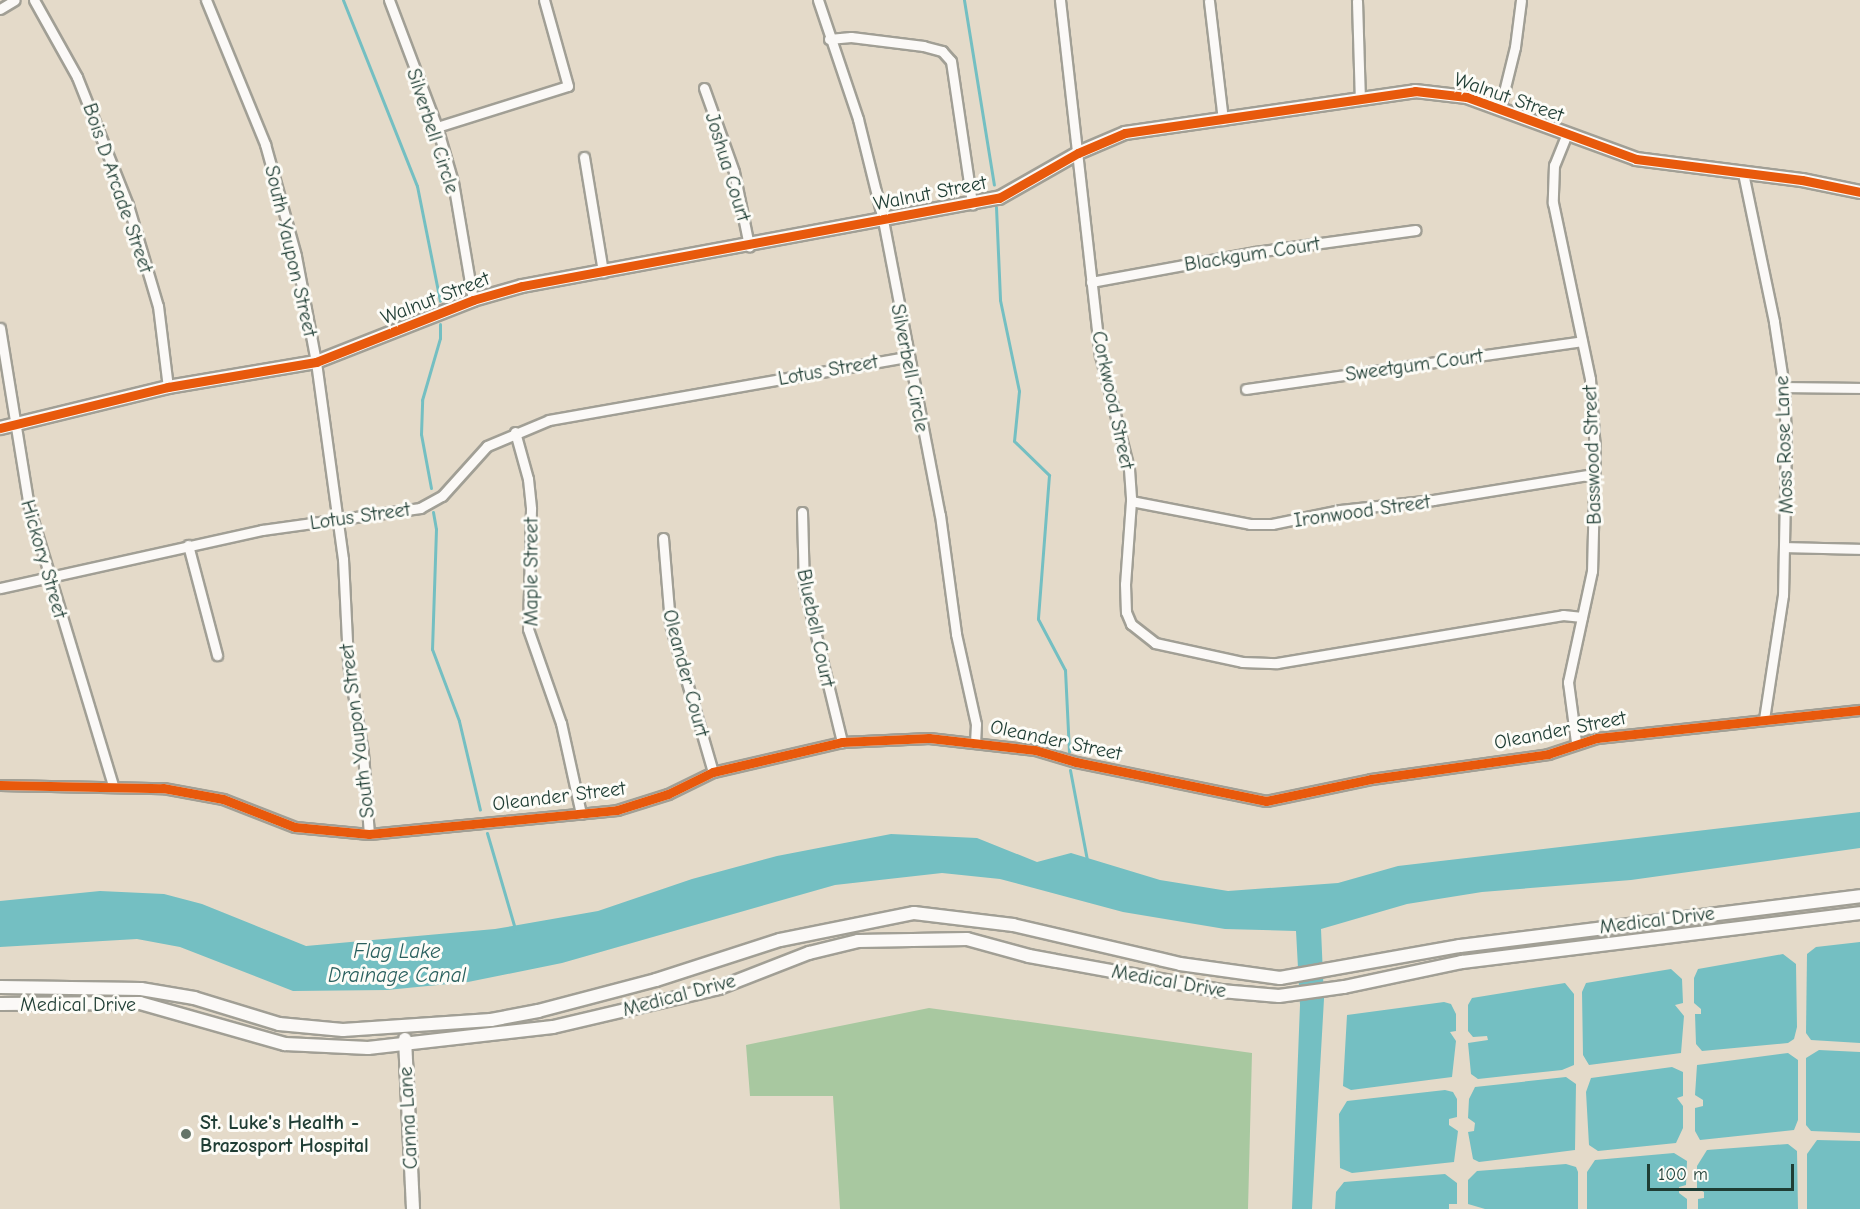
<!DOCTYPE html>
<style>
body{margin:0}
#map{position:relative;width:1860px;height:1209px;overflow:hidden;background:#e4dac9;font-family:"Comic Neue",sans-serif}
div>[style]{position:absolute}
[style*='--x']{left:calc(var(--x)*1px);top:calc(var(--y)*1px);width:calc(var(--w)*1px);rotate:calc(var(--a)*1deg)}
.forest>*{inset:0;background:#a8c8a0}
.water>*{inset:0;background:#74bfc2}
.stream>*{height:3px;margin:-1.5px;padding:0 1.5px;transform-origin:1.5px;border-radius:1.5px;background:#74bfc2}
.roads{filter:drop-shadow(2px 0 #a19f95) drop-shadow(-2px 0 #a19f95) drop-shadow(0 2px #a19f95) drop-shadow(0 -2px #a19f95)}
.minor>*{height:9px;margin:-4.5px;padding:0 4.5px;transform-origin:4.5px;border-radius:4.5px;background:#fbf9f7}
.tertiary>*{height:12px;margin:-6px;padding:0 6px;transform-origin:6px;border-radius:6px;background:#fbf9f7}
.cycleway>*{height:9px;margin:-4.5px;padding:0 4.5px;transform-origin:4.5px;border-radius:4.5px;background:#e8590c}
.dots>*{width:16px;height:16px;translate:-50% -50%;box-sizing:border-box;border:3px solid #fdfcf7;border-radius:50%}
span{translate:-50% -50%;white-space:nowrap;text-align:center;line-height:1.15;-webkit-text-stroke:6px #fdfcf7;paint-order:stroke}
.street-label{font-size:20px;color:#1f3d34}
.poi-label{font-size:20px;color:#1f3d34;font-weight:700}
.left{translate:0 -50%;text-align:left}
.water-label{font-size:21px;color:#2a605e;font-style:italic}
.scale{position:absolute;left:1647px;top:1164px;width:147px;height:27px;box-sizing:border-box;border:3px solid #1f3d34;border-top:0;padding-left:8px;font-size:18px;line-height:21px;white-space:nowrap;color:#1f3d34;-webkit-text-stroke:4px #fdfcf7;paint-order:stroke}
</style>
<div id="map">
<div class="forest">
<div style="clip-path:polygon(929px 1008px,1252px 1053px,1248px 1209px,840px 1209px,833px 1096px,750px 1096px,746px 1045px)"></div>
</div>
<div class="water">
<div style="clip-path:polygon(1860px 812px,1860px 848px,1631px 880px,1482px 892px,1407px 904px,1321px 929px,1324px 999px,1312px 1209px,1292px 1209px,1300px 1005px,1296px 931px,1225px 929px,1123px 912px,1000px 879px,942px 873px,835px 885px,562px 963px,468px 982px,387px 990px,293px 991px,180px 947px,137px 939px,0 947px,0 901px,100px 891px,164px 894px,202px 904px,306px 946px,495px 929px,598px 911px,692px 879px,777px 856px,891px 834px,977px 838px,1037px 862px,1071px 853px,1160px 880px,1228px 891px,1338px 883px,1398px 866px)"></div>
<div style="clip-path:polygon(1860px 942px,1860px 1043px,1811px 1040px,1806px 1033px,1807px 954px,1816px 947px)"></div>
<div style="clip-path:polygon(1783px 954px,1796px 964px,1797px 1027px,1794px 1039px,1788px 1043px,1702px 1051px,1696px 1044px,1695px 1014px,1701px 1014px,1701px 1009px,1694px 1003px,1694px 978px,1698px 969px)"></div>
<div style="clip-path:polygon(1671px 969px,1682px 979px,1683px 1003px,1675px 1005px,1684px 1016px,1681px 1053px,1589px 1065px,1583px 1055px,1582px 992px,1586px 983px)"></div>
<div style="clip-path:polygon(1565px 983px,1574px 994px,1574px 1065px,1562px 1070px,1478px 1079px,1471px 1074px,1468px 1043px,1488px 1040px,1487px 1036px,1473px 1037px,1468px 1031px,1468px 1005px,1472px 998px)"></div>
<div style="clip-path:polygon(1444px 1002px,1451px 1004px,1456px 1014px,1456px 1031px,1450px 1032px,1456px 1041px,1452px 1077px,1351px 1090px,1343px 1086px,1347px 1015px)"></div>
<div style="clip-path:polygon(1819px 1050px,1860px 1052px,1860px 1133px,1811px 1131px,1806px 1125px,1806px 1058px)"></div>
<div style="clip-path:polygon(1788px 1053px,1798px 1060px,1798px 1120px,1794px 1130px,1700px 1140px,1695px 1131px,1695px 1108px,1703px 1106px,1703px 1100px,1695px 1095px,1697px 1065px)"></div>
<div style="clip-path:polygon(1672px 1067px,1683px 1072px,1683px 1096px,1677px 1098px,1683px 1106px,1683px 1128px,1676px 1143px,1598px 1151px,1589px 1145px,1586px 1092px,1591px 1078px)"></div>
<div style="clip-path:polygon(1566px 1077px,1576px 1084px,1575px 1150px,1479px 1162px,1473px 1159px,1468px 1132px,1474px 1131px,1475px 1123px,1468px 1118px,1469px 1099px,1475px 1087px)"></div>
<div style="clip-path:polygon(1445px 1090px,1453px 1092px,1457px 1099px,1457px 1117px,1449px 1119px,1449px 1125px,1458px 1131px,1454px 1162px,1352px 1173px,1340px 1168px,1339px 1114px,1347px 1101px)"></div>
<div style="clip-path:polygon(1817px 1140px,1860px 1141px,1860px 1209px,1807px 1209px,1807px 1154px)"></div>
<div style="clip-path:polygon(1788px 1144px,1797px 1151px,1798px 1209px,1698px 1209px,1698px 1199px,1704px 1198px,1704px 1192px,1697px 1188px,1697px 1166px,1707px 1150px)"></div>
<div style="clip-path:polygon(1674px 1153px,1687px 1161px,1686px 1185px,1679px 1187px,1679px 1193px,1687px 1199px,1687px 1209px,1587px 1209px,1587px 1172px,1595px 1160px)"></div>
<div style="clip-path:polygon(1566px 1164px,1576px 1167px,1578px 1172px,1578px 1209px,1485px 1209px,1468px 1204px,1468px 1180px,1477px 1171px)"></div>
<div style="clip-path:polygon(1445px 1174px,1457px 1183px,1457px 1204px,1449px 1204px,1449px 1209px,1335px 1209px,1336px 1192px,1344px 1182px)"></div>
</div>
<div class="stream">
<div style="--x:343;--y:0;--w:200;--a:68.3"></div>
<div style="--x:417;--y:186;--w:117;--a:78.7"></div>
<div style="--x:964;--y:0;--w:187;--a:80.8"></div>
<div style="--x:996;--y:207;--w:93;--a:87.5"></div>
<div style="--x:1000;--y:300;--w:93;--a:78.2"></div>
<div style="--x:1019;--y:391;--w:50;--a:95.7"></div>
<div style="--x:1014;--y:441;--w:49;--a:44.2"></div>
<div style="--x:1049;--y:475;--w:144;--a:94.4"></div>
<div style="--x:1038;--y:619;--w:58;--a:62.1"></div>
<div style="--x:1065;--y:670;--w:82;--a:87.2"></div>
<div style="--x:431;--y:488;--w:55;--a:-100.5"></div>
<div style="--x:421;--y:434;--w:34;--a:-88"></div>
<div style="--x:422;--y:400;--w:65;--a:-73.8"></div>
<div style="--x:440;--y:338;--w:14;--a:-90"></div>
<div style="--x:433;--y:512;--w:17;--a:80"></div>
<div style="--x:436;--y:529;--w:120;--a:91.9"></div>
<div style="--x:432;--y:649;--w:77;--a:69.4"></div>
<div style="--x:459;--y:721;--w:91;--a:76.7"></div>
<div style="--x:1070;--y:770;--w:92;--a:79.3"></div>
<div style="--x:487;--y:833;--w:100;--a:73.7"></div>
</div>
<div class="roads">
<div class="minor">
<div style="--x:34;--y:0;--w:88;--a:60.8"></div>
<div style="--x:77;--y:77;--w:138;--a:68.3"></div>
<div style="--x:128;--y:205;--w:105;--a:73.5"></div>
<div style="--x:158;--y:306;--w:82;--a:83"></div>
<div style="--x:206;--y:0;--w:156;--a:67.7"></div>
<div style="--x:265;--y:144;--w:116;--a:74.5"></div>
<div style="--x:296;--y:256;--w:108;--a:79.3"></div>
<div style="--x:316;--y:362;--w:199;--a:82.2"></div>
<div style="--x:343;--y:559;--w:104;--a:87.2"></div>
<div style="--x:348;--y:663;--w:91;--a:80.5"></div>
<div style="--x:363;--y:753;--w:81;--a:85.8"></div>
<div style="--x:389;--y:0;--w:136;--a:69.3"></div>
<div style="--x:437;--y:127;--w:57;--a:73.8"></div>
<div style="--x:453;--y:182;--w:120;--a:80.4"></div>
<div style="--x:818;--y:0;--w:126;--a:71.4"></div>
<div style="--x:858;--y:119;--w:104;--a:76.1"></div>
<div style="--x:883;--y:220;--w:300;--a:79.1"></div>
<div style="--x:940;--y:515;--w:120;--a:82.3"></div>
<div style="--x:956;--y:634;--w:92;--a:77.5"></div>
<div style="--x:976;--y:724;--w:17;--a:93"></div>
<div style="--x:1060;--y:0;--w:357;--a:83.6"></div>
<div style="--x:1100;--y:355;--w:118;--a:75.7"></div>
<div style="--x:1129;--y:469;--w:32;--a:86"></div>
<div style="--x:1131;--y:501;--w:83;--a:94.1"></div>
<div style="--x:1125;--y:584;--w:28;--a:88"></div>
<div style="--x:1126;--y:612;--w:13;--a:67"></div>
<div style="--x:1131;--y:624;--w:31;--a:38"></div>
<div style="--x:1155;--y:643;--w:89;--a:12.3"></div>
<div style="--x:1242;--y:662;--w:35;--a:2"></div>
<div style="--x:1277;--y:663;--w:290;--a:-9.5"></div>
<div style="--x:1563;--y:615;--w:19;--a:6"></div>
<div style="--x:1209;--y:1;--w:120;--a:83.3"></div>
<div style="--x:1357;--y:1;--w:99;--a:88.3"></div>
<div style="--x:0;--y:9;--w:17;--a:-31"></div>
<div style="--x:829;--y:39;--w:22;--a:-5"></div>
<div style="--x:851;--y:37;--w:73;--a:7.1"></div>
<div style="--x:923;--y:46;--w:20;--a:15"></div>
<div style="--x:942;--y:51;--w:13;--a:48"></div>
<div style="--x:951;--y:61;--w:145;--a:81.6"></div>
<div style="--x:704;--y:88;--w:89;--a:70.3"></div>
<div style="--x:734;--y:172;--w:76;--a:78.5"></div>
<div style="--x:1500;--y:108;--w:63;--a:-76.2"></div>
<div style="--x:1515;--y:47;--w:47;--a:-82.7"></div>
<div style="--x:437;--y:127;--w:137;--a:-17.4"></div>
<div style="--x:568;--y:86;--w:89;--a:-105.6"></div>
<div style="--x:1566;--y:136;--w:31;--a:112"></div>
<div style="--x:1554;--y:165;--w:38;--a:92"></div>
<div style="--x:1553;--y:203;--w:180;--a:78.1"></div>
<div style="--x:1590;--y:379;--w:71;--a:86"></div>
<div style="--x:1595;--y:450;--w:121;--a:91.4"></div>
<div style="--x:1592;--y:571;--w:114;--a:102.2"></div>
<div style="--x:1568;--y:682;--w:61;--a:82.4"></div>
<div style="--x:584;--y:157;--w:117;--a:80.6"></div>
<div style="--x:1743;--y:173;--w:152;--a:78.2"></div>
<div style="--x:1774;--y:322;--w:66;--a:81.3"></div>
<div style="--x:1784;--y:387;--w:54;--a:87.9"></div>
<div style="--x:1786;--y:441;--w:154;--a:91.1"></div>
<div style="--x:1783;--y:595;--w:125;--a:98.7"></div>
<div style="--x:1091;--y:282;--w:167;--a:-10.4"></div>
<div style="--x:1255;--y:252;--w:162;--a:-7.8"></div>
<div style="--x:0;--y:328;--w:181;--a:80.8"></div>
<div style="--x:29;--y:507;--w:290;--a:73.2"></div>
<div style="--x:1784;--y:387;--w:76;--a:0.8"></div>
<div style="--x:1246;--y:389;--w:339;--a:-8.1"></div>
<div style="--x:515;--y:432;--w:49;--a:74.5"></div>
<div style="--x:528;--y:479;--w:30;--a:84"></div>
<div style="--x:531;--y:509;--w:120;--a:91.4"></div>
<div style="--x:528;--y:629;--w:100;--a:70.7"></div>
<div style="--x:561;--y:723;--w:93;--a:77.6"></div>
<div style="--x:1131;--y:501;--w:121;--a:10.9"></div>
<div style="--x:1250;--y:524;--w:22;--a:0"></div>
<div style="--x:1272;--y:524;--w:69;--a:-11.6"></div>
<div style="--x:1340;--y:510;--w:94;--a:-6.1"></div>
<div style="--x:1433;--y:500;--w:163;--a:-9.2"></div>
<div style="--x:802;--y:512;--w:74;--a:88.5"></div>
<div style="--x:804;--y:586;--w:161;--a:76.3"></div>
<div style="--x:663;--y:538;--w:86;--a:85.3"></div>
<div style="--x:670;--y:624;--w:154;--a:73.8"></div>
<div style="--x:188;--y:545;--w:114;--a:75.2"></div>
<div style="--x:1786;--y:547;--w:74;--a:1.5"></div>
<div style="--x:0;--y:588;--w:268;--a:-12.5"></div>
<div style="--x:262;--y:530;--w:160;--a:-7.9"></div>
<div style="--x:420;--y:508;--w:25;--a:-29"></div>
<div style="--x:442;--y:496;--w:67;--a:-48"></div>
<div style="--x:487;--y:446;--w:67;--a:-22.8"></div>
<div style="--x:549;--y:420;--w:364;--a:-10"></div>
<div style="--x:0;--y:785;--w:163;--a:1.1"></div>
<div style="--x:163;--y:788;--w:61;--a:10.4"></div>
<div style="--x:223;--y:799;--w:77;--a:21.3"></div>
<div style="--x:295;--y:827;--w:74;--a:5.4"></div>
<div style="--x:369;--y:834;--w:249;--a:-5.5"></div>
<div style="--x:617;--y:810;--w:53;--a:-17.4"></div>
<div style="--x:668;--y:794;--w:50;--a:-26.1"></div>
<div style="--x:713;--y:772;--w:132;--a:-13.1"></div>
<div style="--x:842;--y:742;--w:87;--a:-2.6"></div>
<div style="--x:929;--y:738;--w:107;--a:6.5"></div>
<div style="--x:1035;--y:750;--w:43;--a:16.3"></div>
<div style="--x:1076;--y:762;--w:194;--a:11.6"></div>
<div style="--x:1266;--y:801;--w:107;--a:-11.8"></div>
<div style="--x:1371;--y:779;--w:179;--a:-8"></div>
<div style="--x:1548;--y:754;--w:52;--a:-18.1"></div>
<div style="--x:1597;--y:738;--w:264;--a:-6.1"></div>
</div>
<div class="tertiary">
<div style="--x:0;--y:428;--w:173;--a:-13.7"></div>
<div style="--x:168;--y:387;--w:150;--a:-9.6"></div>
<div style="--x:316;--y:362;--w:169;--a:-21.5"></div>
<div style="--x:473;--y:300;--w:51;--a:-15.9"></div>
<div style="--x:522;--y:286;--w:485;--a:-10.5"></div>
<div style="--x:999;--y:198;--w:91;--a:-29.7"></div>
<div style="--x:1078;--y:153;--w:51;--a:-23.1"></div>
<div style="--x:1125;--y:133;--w:293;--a:-8.2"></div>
<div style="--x:1415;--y:91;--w:52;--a:6.6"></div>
<div style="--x:1467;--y:97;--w:180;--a:20.1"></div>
<div style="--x:1636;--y:159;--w:167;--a:7.2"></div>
<div style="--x:1802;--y:180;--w:59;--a:11.7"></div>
<div style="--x:0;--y:987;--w:141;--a:0.8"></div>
<div style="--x:141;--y:989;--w:54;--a:9.6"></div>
<div style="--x:194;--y:998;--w:89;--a:17"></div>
<div style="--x:279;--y:1024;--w:64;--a:5.4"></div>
<div style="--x:343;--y:1030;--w:148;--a:-3.9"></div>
<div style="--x:491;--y:1020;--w:48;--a:-10.8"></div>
<div style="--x:538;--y:1011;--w:122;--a:-14.7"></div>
<div style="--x:656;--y:980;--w:130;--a:-17.9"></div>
<div style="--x:780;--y:940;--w:137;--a:-11.4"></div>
<div style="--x:914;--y:913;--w:100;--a:6.9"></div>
<div style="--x:1013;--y:925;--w:171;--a:13.1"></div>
<div style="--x:1180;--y:964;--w:101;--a:8"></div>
<div style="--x:1280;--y:978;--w:183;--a:-10.1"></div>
<div style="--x:1460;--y:946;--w:403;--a:-7.1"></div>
<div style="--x:0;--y:1004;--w:140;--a:-0.4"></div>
<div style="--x:140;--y:1003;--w:151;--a:15.8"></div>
<div style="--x:285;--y:1044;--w:83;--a:2.8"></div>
<div style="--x:368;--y:1048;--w:186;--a:-6.5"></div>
<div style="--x:553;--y:1027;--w:171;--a:-13.2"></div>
<div style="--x:719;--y:988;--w:97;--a:-21.3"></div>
<div style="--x:809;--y:953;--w:50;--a:-13.8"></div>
<div style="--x:858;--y:941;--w:109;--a:-1.1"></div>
<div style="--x:967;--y:939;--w:64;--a:15.3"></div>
<div style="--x:1029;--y:956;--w:195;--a:10.3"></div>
<div style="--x:1221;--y:991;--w:58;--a:4.9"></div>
<div style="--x:1279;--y:996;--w:66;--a:-7.9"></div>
<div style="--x:1344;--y:987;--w:121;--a:-12"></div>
<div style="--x:1462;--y:962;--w:401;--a:-7"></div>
<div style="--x:405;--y:1039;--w:170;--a:87.3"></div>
</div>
</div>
<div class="cycleway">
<div style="--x:0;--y:428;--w:173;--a:-13.7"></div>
<div style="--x:168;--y:387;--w:150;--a:-9.6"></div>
<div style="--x:316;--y:362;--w:169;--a:-21.5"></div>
<div style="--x:473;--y:300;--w:51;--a:-15.9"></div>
<div style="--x:522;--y:286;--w:485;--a:-10.5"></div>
<div style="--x:999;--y:198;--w:91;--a:-29.7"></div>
<div style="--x:1078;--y:153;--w:51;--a:-23.1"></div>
<div style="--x:1125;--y:133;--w:293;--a:-8.2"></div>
<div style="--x:1415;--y:91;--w:52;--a:6.6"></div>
<div style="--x:1467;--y:97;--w:180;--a:20.1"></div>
<div style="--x:1636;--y:159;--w:167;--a:7.2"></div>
<div style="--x:1802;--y:180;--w:59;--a:11.7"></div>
<div style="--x:0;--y:785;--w:163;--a:1.1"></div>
<div style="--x:163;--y:788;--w:61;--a:10.4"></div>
<div style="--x:223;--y:799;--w:77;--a:21.3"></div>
<div style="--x:295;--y:827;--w:74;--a:5.4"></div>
<div style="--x:369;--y:834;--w:249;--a:-5.5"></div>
<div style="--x:617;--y:810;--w:53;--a:-17.4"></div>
<div style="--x:668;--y:794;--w:50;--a:-26.1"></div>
<div style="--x:713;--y:772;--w:132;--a:-13.1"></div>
<div style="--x:842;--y:742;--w:87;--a:-2.6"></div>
<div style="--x:929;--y:738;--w:107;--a:6.5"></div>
<div style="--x:1035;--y:750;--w:43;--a:16.3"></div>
<div style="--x:1076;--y:762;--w:194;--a:11.6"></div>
<div style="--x:1266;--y:801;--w:107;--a:-11.8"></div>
<div style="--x:1371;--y:779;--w:179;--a:-8"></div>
<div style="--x:1548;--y:754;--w:52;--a:-18.1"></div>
<div style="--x:1597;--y:738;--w:264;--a:-6.1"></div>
</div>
<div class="dots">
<div style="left:186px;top:1134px;background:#647468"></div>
</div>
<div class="street-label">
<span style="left:1509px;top:97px;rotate:19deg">Walnut Street</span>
<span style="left:433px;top:131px;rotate:72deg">Silverbell Circle</span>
<span style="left:728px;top:167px;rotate:73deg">Joshua Court</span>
<span style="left:118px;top:188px;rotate:71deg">Bois D Arcade Street</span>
<span style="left:930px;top:193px;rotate:-11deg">Walnut Street</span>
<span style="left:291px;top:251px;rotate:77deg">South Yaupon Street</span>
<span style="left:1252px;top:254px;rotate:-9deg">Blackgum Court</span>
<span style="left:435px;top:298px;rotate:-21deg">Walnut Street</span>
<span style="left:1414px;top:365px;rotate:-8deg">Sweetgum Court</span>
<span style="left:910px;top:368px;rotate:79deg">Silverbell Circle</span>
<span style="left:828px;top:370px;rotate:-10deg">Lotus Street</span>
<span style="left:1113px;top:400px;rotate:78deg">Corkwood Street</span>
<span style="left:1784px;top:445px;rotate:-92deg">Moss Rose Lane</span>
<span style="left:1592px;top:455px;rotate:-92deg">Basswood Street</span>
<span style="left:1362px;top:511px;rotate:-8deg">Ironwood Street</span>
<span style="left:360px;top:516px;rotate:-8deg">Lotus Street</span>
<span style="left:44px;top:559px;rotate:74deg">Hickory Street</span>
<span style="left:531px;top:572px;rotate:-90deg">Maple Street</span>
<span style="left:816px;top:628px;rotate:78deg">Bluebell Court</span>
<span style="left:686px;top:673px;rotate:75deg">Oleander Court</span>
<span style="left:1560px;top:730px;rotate:-11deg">Oleander Street</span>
<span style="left:357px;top:731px;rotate:-97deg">South Yaupon Street</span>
<span style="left:1056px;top:740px;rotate:12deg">Oleander Street</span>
<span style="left:559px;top:796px;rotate:-7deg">Oleander Street</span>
<span style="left:1657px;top:920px;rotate:-7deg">Medical Drive</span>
<span style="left:1169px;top:981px;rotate:10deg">Medical Drive</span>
<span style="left:679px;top:995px;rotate:-15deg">Medical Drive</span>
<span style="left:78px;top:1004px">Medical Drive</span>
<span style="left:408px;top:1118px;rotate:-93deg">Canna Lane</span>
</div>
<div class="poi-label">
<span class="left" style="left:200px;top:1134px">St. Luke's Health -<br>Brazosport Hospital</span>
</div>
<div class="water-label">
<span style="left:397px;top:963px">Flag Lake<br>Drainage Canal</span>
</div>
<div class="scale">100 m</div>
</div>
